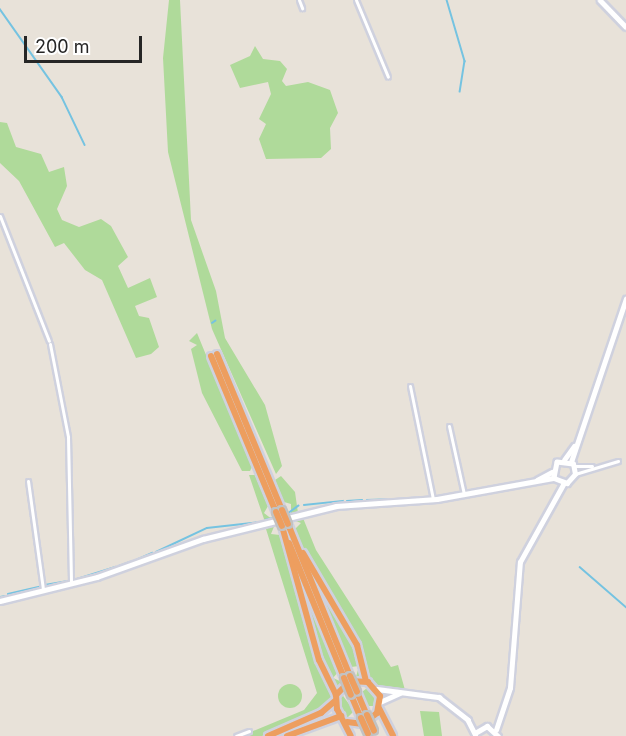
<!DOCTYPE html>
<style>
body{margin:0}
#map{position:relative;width:626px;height:736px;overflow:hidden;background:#e8e2d9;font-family:Inter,sans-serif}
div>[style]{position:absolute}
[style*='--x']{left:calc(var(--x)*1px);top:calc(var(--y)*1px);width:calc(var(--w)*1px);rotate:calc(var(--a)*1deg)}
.green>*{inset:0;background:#afda9a}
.round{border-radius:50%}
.stream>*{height:1.5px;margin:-0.75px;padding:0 0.75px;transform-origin:0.75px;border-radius:0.75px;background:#75c3e1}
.roads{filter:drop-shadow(2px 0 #cfd1de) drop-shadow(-2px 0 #cfd1de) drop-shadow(0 2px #cfd1de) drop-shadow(0 -2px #cfd1de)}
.street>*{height:3px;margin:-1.5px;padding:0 1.5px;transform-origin:1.5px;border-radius:1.5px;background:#fff}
.secondary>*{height:4.5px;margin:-2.25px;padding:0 2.25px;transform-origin:2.25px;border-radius:2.25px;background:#fff}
.highway>*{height:6px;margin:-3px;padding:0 3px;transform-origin:3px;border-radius:3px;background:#ed9e5f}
.bridges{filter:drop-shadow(2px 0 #c2c2c2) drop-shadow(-2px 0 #c2c2c2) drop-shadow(0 2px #c2c2c2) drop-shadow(0 -2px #c2c2c2)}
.highway-bridge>*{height:6px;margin:-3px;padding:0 3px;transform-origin:3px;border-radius:3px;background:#ed9e5f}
span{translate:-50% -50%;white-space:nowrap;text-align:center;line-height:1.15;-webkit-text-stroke:4.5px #fff;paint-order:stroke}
.scale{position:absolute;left:24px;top:36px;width:118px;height:27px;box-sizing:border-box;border:3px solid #262626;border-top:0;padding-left:8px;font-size:18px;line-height:21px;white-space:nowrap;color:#262626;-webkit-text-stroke:4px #fff;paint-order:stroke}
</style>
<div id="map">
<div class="green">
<div style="clip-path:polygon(169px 0,180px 0,191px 220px,216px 291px,225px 338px,265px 405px,282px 466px,276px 474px,212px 329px,168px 152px,163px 58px)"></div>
<div style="clip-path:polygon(255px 46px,263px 59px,280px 61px,287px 69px,282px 81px,286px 86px,308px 82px,330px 90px,338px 113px,330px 128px,331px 149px,321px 158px,266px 159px,259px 139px,266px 124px,259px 119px,271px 94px,268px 82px,240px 88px,230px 65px,250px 56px)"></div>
<div style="clip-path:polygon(0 122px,7px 123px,16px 147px,41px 154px,49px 172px,64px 167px,67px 186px,57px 209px,62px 220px,79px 227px,101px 219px,111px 226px,128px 257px,118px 266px,128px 288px,150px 278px,157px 297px,135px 306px,139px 316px,149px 318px,159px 347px,151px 354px,136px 358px,102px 280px,85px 270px,64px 243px,55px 247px,19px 181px,0 163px)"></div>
<div style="clip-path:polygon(197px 333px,252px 467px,250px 471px,242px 471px,202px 393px,191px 349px,197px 345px,189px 341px)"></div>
<div style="clip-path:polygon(249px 475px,255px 475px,268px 506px,264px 513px,273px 520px,264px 519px)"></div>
<div style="clip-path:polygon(281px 476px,295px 492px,298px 513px,291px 515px,291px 504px,284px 502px,275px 480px)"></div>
<div style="clip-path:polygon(303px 518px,316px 550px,391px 667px,398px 665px,405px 690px,379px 687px,369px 678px,361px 650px,302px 547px,295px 529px,301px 523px,293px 520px)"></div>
<div style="clip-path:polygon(275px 524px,271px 534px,280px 535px,285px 547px,332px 699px,324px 709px,262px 736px,241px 736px,304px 710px,317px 693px,266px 529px)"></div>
<div style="clip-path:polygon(295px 567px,338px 672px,333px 678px,342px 682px,337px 687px,322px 661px)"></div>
<div style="clip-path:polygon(311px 571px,357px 651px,362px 677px,356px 677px,359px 666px,351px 667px)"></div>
<div style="clip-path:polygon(361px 684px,368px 686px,377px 698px,377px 705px,375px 711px,371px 715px,374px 706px,367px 706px,362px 692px,367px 688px)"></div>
<div class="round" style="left:278px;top:684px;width:24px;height:24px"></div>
<div style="clip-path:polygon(341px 693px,354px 711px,348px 717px,358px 721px,348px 718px,341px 710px)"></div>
<div style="clip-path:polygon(420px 711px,439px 712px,442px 736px,424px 736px)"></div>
</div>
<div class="stream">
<div style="--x:447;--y:0;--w:64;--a:73.6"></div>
<div style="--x:465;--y:61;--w:31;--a:99"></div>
<div style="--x:0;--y:9;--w:108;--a:54.8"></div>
<div style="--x:62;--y:97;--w:53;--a:64.4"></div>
<div style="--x:212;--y:323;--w:4;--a:-34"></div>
<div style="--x:367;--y:500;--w:24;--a:-2"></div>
<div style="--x:347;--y:501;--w:15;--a:-4"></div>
<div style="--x:304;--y:505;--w:39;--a:-6"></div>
<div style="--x:287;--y:514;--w:14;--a:-36"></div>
<div style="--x:265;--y:520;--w:12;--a:-14"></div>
<div style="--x:156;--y:552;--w:56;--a:-25.2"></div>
<div style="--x:207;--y:528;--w:53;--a:-6.5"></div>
<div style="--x:134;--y:561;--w:20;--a:-24"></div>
<div style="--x:119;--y:566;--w:12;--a:-20"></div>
<div style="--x:580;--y:567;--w:61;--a:41"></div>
<div style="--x:74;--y:580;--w:43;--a:-17.6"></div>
<div style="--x:45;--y:585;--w:23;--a:-10"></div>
<div style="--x:8;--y:594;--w:32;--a:-13"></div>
<div style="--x:0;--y:597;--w:5;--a:-11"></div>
</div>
<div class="roads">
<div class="street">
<div style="--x:299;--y:0;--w:9;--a:69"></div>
<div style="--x:356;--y:0;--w:83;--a:67.4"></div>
<div style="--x:0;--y:216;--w:134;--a:68.6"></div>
<div style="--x:50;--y:344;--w:95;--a:79"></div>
<div style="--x:68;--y:437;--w:146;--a:88.8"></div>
<div style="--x:410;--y:386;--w:115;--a:78.5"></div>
<div style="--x:449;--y:426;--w:70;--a:77.6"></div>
<div style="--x:574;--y:466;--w:18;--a:0"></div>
<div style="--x:575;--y:474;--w:45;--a:-16.8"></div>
<div style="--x:28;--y:481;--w:109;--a:82.1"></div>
<div style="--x:236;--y:736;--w:14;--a:-21"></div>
</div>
<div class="secondary">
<div style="--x:600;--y:0;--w:37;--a:46"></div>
<div style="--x:564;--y:460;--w:17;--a:-54"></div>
<div style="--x:571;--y:462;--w:172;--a:-71.4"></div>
<div style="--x:537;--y:480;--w:17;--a:-28"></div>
<div style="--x:0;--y:601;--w:100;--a:-13.9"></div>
<div style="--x:97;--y:577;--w:113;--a:-19.7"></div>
<div style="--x:203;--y:539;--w:137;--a:-13.9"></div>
<div style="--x:336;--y:506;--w:101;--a:-4"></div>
<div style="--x:437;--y:499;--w:119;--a:-10.2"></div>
<div style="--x:554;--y:478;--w:14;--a:21"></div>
<div style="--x:567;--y:483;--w:12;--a:-48"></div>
<div style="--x:575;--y:474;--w:10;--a:-101"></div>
<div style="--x:573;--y:464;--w:16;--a:-173"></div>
<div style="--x:557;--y:462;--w:16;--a:101"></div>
<div style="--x:377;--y:689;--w:63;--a:7.4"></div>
<div style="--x:439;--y:697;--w:37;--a:38"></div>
<div style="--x:468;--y:720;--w:16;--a:63"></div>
<div style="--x:380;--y:702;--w:22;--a:-24"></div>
<div style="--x:496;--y:730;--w:44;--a:-71.6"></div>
<div style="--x:510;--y:688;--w:126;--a:-85.5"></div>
<div style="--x:520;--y:562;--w:90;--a:-60.9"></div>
<div style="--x:475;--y:733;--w:14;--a:-30"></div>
<div style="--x:487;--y:726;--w:15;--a:42"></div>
</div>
<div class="highway">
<div style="--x:217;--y:354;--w:169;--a:67.4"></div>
<div style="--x:211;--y:356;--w:169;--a:67.4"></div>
<div style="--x:288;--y:524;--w:164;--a:67.8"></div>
<div style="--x:282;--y:526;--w:139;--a:74.6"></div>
<div style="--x:319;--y:660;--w:39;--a:64"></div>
<div style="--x:289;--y:543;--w:146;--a:67.8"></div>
<div style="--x:303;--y:553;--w:107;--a:59.6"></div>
<div style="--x:357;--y:645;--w:37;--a:76"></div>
<div style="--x:357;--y:692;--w:25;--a:67"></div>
<div style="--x:351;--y:695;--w:25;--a:67"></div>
<div style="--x:379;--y:708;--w:31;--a:63"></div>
<div style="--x:347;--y:722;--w:16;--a:7"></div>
<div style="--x:363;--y:724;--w:18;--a:-38"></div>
<div style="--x:377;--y:713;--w:17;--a:-80"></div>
<div style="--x:380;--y:696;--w:18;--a:-131"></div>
<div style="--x:368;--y:682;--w:18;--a:-177"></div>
<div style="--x:350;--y:681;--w:20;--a:135"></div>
<div style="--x:336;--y:695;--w:14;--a:86"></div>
<div style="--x:337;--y:709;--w:30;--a:63"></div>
<div style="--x:268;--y:736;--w:58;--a:-23.5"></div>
<div style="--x:321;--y:713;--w:18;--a:-41"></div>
<div style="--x:287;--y:736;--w:58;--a:-20.3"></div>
</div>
</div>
<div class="bridges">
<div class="highway-bridge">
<div style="--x:282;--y:510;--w:15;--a:67"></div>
<div style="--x:276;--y:512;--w:15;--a:67"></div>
<div style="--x:350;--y:676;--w:17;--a:66"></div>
<div style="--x:344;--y:678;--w:18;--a:68"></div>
<div style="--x:367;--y:715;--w:17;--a:66"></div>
<div style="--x:361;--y:718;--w:17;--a:66"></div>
</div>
</div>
<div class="scale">200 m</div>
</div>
